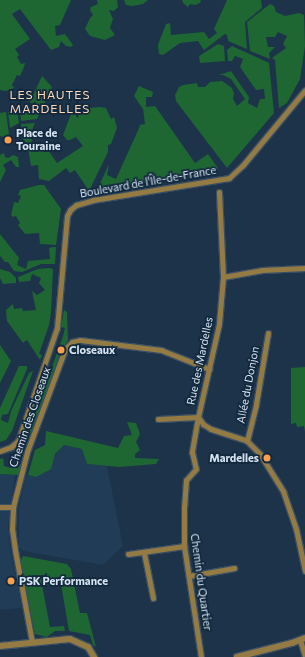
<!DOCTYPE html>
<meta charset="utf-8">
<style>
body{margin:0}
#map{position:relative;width:305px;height:657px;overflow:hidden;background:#1c3349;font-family:Commissioner,sans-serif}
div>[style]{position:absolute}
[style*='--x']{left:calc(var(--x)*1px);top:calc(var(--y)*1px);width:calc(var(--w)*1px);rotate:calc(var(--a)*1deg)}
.built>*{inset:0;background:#213c57}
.green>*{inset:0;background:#1e6733}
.roads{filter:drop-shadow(1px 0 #3a4f64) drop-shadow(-1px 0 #3a4f64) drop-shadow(0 1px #3a4f64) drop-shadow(0 -1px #3a4f64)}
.minor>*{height:5px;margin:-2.5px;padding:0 2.5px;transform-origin:2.5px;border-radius:2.5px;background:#947b44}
.tertiary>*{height:6px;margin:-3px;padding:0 3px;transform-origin:3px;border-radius:3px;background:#947b44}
.dots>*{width:11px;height:11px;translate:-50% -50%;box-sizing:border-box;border:2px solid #12293e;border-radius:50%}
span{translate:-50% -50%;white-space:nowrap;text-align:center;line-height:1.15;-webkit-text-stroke:3.5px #12293e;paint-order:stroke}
.poi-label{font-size:11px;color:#d6e4f2;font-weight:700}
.left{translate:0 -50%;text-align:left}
.right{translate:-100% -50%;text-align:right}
.street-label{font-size:11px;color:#d6e4f2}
.neighbourhood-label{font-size:12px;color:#fed7b8;letter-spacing:1px}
</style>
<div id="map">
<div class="built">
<div style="clip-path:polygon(64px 445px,82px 449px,87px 464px,107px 466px,123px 546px,103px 565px,23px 551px,19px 547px,19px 507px,26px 475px,36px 477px)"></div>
<div style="clip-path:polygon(0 474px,15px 475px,8px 525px,10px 547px,22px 608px,0 610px)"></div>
</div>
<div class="green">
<div style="clip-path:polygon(0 0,71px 0,60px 25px,55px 26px,56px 36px,65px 34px,73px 45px,71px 47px,66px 46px,61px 41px,59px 47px,51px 50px,20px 9px,12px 14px,30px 39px,15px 49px,19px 55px,17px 57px,21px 64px,25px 63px,24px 67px,20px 76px,17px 75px,12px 85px,14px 88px,6px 91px,0 90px)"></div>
<div style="clip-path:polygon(97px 0,117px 0,118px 7px,114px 11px,109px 10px,113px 19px,110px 28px,115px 35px,105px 40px,90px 36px,85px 29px,90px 18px,93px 15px,90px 10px,91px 7px,98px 4px)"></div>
<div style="clip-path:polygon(124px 0,148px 0,143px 4px,133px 6px,126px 5px)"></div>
<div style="clip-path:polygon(182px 0,201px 0,200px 3px,195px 5px,190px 4px,188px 7px,183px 3px)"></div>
<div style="clip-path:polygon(227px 0,261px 0,262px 8px,245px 22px,247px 49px,228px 41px,227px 35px,225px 34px,204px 50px,198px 41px,180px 43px,163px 55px,159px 54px,158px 45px,166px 24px,170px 23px,171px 35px,204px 32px,209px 39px,217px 33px,214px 29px)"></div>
<div style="clip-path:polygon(270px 4px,274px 6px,276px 12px,285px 16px,299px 13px,304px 15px,305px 46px,300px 79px,287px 103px,279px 108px,275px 60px,272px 58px,286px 48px,283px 44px,287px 36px,278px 32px,275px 37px,266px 37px,268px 47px,275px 47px,269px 53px,270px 59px,250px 51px,247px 22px)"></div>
<div style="clip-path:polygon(218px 44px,224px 46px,225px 61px,200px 63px,199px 56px)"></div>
<div style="clip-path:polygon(232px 46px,269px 63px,274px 113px,227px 168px,176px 101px,175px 95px,179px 87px,183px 85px,197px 83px,198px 87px,205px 87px,210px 82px,222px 81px,232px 88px,234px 94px,233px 99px,237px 106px,245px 99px,231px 79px,223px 75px,219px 75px,231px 71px,249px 97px,248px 103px,257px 108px,260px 99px,265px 99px,264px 89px,256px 90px,240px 67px,243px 59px,235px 56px,232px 61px,228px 61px,227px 50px)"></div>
<div style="clip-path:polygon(42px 76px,52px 87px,37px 119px,21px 121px,20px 111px,24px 109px,27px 114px,35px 108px,30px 102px)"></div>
<div style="clip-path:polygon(139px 86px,153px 92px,152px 97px,146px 97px,146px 107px,155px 106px,195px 163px,208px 154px,218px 168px,217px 171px,99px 190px,98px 188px,109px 164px,107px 175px,116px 179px,140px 126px,139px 125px,145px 124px,143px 109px,134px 96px)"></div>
<div style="clip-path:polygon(100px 107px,106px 108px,111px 119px,114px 117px,117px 128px,111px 144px,108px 145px,108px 152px,89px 191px,75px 170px,70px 173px,66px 168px,49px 181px,39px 179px,38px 165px,31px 166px,27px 143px,23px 140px,21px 124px,35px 123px,31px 132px,32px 146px,44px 144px,57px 163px,83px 146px,76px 137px,70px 140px,67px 140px,63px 135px,71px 114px,77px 109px)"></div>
<div style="clip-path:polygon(17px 111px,19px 123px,10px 128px,8px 112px)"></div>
<div style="clip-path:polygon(6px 112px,9px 135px,7px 138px,0 136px,0 113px)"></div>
<div style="clip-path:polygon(4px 153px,5px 157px,8px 158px,13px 155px,18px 157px,19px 167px,16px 167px,11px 160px,3px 165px,6px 170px,0 182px,0 155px)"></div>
<div style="clip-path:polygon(39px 185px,44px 185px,61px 209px,56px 245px,40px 244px,39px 233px,25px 234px,18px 225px,20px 223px,16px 216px,13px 217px,11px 215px,14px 202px,18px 203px,21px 196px,18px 195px,20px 190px)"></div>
<div style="clip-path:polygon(0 234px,19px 258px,17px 265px,26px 269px,28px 261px,50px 259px,49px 248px,53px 247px,56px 247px,55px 264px,41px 264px,22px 272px,14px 271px,8px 262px,5px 262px,0 256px)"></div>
<div style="clip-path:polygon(49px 268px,53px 269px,51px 312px,49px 325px,39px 354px,42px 355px,40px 360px,27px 340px,23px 343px,7px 321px,6px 310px,13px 304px,14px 309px,22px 308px,23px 311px,36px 310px,32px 291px,37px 295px,45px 290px,39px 283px,41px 278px,32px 274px,30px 281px,19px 282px,18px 277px,38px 269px)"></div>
<div style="clip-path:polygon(0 269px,10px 272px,16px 278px,16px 283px,3px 284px,0 278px)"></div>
<div style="clip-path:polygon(64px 310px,67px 312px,68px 340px,60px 353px,21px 468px,18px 475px,0 474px,0 459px,3px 458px,4px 466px,11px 468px,18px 468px,21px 463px,23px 454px,21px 449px,25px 443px,63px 336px,65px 328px,61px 327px)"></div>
<div style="clip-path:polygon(0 345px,11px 361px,0 383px)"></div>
<div style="clip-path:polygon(19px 366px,27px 366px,27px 369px,8px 414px,2px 415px,1px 420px,8px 423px,11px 411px,29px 373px,33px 371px,12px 431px,6px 440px,0 442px,0 408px)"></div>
<div style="clip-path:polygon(305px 367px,305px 432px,304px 426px,297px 427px,296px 423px,291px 424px,291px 368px)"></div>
<div style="clip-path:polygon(127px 422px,136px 423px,140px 434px,136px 442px,140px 450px,135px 454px,135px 458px,159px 459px,156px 464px,119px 467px,87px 464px,82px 449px,64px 445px,55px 454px,51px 469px,36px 477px,28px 475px,35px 450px,45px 445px,46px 431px,118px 448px,124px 436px,132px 435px)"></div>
<div style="clip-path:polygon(23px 556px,67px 564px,71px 569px,80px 613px,87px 613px,96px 647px,93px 645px,90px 635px,69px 631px,61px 584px,42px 585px,50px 627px,64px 626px,65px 631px,55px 631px,47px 637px,35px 634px,20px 562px)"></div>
</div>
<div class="roads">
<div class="minor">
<div style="--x:219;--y:192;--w:85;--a:87.3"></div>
<div style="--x:223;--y:277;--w:47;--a:94.9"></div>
<div style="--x:219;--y:324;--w:95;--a:102.7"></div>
<div style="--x:198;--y:417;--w:9;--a:54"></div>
<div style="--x:203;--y:424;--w:9;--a:32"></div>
<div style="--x:211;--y:429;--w:38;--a:18"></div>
<div style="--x:247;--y:441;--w:18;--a:45"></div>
<div style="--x:260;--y:454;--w:44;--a:58.1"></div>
<div style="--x:283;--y:491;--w:40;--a:71.1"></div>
<div style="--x:296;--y:529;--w:43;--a:77.9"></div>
<div style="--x:223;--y:277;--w:40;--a:-10"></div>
<div style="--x:262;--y:270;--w:43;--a:-2.7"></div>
<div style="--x:158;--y:419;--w:40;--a:-2.9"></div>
<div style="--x:198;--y:417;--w:36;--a:100"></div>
<div style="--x:192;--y:452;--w:17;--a:77"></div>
<div style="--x:196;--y:469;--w:15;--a:132"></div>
<div style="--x:186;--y:480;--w:27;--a:94"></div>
<div style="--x:184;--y:507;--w:39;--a:90"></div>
<div style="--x:184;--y:546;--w:112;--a:81.3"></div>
<div style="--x:247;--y:441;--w:38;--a:-76"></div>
<div style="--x:256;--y:404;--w:72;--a:-80.4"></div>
<div style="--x:0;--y:451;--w:12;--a:-20"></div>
<div style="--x:11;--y:447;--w:9;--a:-41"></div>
<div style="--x:18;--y:441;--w:120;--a:-71"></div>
<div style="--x:57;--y:328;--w:112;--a:-84.9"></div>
<div style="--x:67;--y:216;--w:7;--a:-63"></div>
<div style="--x:70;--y:210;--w:8;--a:-40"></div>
<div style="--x:76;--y:205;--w:18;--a:-16"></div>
<div style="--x:93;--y:200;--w:138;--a:-9.2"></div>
<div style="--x:229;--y:178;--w:19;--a:-43"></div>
<div style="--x:243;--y:165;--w:97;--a:-50.4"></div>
<div style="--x:0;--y:507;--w:13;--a:0"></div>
<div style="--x:144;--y:553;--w:46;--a:78.7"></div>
<div style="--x:128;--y:554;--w:57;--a:-8.1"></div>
<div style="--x:189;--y:576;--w:46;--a:-10.1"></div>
<div style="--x:300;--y:640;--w:17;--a:73"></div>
<div style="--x:32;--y:642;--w:94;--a:-100.5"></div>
<div style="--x:15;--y:550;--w:21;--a:-98"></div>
<div style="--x:12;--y:529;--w:22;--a:-87"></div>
<div style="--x:13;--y:507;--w:57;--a:-75.7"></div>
<div style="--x:27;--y:452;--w:110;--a:-69.7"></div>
<div style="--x:65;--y:349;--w:10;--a:-45"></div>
<div style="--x:72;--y:342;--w:8;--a:-14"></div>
<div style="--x:80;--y:340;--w:82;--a:7"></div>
<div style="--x:161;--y:350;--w:52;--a:21.6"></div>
</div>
<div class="tertiary">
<div style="--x:0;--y:646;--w:70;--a:-5.7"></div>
<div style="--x:70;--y:639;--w:20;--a:24"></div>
<div style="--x:88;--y:647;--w:12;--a:59"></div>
<div style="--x:237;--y:657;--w:57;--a:-14.3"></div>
<div style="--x:292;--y:643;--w:14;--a:-21"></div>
</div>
</div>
<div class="dots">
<div style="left:8px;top:140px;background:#fa9f4e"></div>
<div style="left:61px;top:350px;background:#fa9f4e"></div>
<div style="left:267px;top:458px;background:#fa9f4e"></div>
<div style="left:11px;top:581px;background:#fa9f4e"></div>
</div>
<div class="poi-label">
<span class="left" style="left:16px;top:140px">Place de<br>Touraine</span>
<span class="left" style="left:69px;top:350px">Closeaux</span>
<span class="right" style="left:259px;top:458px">Mardelles</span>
<span class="left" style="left:19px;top:581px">PSK Performance</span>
</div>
<div class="street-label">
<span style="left:148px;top:182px;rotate:-10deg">Boulevard de l'Île-de-France</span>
<span style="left:200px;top:361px;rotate:-78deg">Rue des Mardelles</span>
<span style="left:248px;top:385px;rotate:-79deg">Allée du Donjon</span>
<span style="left:30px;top:417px;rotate:-71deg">Chemin des Closeaux</span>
<span style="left:201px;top:582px;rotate:82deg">Chemin du Quartier</span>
</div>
<div class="neighbourhood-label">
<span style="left:50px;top:102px">LES HAUTES<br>MARDELLES</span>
</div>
</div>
